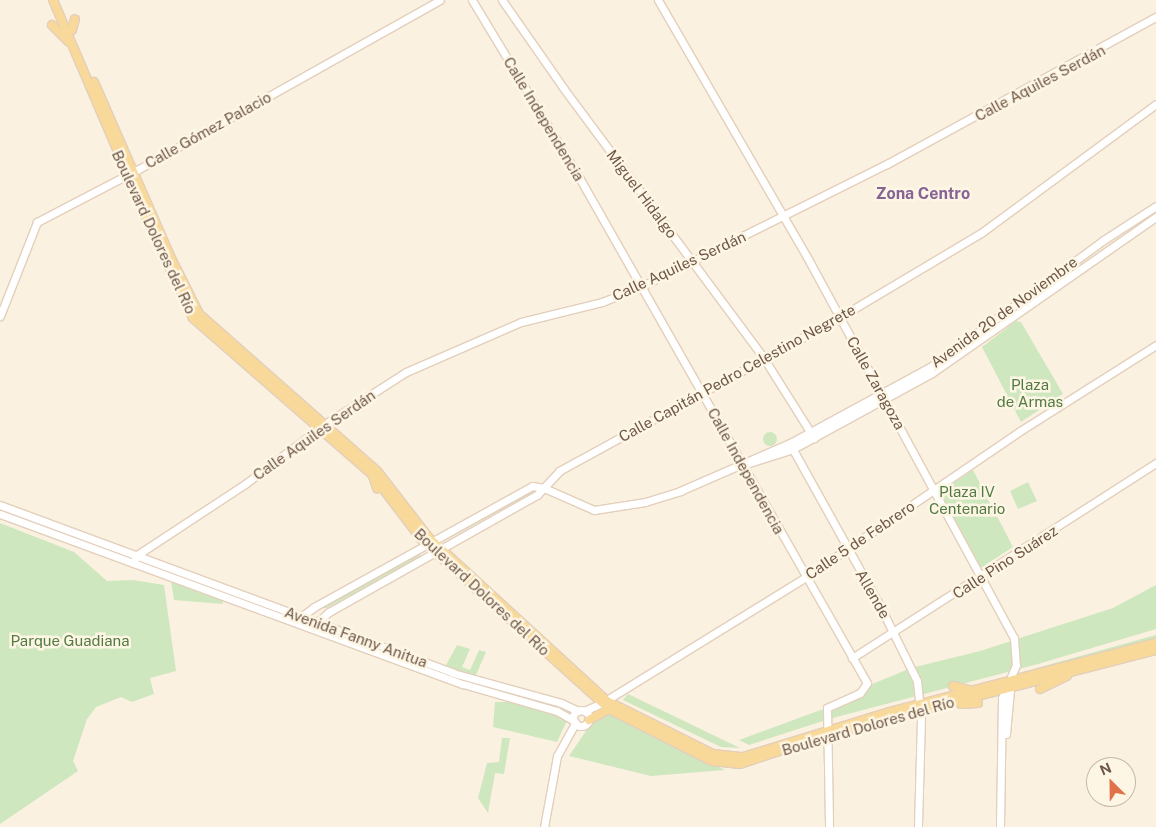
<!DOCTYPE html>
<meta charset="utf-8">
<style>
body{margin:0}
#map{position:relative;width:1156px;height:827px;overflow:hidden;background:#fbf1e0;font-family:"Public Sans",sans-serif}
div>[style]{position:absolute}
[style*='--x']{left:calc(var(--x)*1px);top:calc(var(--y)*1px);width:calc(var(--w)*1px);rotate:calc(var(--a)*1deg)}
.green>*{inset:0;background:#cee7bf}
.round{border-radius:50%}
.roads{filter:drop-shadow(1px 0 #e3cfbb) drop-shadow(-1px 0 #e3cfbb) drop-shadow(0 1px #e3cfbb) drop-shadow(0 -1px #e3cfbb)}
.secondary>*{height:7px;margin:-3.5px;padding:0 3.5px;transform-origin:3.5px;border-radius:3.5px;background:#fff}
.secondary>.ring{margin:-3.5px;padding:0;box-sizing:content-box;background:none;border:7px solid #fff;border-radius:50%}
.primary>*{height:8px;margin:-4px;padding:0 4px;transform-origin:4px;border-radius:4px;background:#f8d99a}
span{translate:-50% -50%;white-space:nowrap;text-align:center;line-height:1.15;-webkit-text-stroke:5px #fef6e5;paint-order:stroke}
.street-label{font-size:15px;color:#705848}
.park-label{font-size:15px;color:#527b44}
.neighbourhood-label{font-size:16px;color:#866494;font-weight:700}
.north{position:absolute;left:1086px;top:757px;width:50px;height:50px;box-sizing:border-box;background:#fef6e5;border:1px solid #c5b7a6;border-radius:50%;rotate:337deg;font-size:14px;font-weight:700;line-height:20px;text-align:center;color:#705848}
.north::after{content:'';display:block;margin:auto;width:18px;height:22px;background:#e17148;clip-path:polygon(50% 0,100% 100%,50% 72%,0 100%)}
</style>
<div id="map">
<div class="green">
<div style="clip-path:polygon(1016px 321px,1021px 322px,1063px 394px,1021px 422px,982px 347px)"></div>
<div class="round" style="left:763px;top:432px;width:14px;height:14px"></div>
<div style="clip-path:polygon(973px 470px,1013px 547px,981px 568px,940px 492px)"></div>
<div style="clip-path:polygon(1028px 482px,1037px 501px,1018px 509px,1010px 491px)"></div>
<div style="clip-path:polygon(531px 490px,534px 492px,446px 540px,445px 537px)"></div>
<div style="clip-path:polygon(0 523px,74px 552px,107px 581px,133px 580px,164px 585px,176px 671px,150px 678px,154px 694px,132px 702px,121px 697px,96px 707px,87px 719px,73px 761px,78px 771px,0 824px)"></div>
<div style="clip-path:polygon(418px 552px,421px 557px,327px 608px,319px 608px)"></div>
<div style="clip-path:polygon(171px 581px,222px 597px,223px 604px,174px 600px)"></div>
<div style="clip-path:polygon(1156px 585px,1156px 629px,1038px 664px,829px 719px,749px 745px,739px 740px,859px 696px,870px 685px,911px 668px,980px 651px,1113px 608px)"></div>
<div style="clip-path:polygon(1156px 635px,1156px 641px,986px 685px,968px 687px)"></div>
<div style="clip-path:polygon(457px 645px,470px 649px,462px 667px,470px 670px,479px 650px,486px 652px,475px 677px,445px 667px)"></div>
<div style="clip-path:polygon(628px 694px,740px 748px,721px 747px,623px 700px)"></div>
<div style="clip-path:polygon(495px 702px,534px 702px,571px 712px,557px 742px,493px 727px)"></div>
<div style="clip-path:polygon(606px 710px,725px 770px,651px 776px,569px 756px,594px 719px)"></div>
<div style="clip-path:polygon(502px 738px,510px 738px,504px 774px,495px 773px,488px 813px,478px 798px,487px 763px,499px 762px)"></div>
</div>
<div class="roads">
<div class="secondary">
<div style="--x:472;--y:0;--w:209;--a:58.9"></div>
<div style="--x:580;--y:179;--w:580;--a:60.34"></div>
<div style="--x:867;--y:683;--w:12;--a:125"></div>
<div style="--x:860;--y:693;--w:36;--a:156"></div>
<div style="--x:827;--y:708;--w:119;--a:89"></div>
<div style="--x:502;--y:0;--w:108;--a:55.1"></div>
<div style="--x:564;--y:89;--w:334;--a:53.4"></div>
<div style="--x:763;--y:357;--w:96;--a:57.8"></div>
<div style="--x:658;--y:0;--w:297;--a:59.9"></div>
<div style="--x:807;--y:257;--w:434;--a:61.5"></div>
<div style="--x:1014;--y:638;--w:27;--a:86"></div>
<div style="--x:1016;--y:665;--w:36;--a:113"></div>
<div style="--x:1002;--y:698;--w:129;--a:90.9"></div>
<div style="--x:0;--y:316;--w:101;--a:-68.5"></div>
<div style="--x:37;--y:222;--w:113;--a:-27.5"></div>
<div style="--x:137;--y:170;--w:347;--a:-29.3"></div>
<div style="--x:791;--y:446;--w:179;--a:60.9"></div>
<div style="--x:878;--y:602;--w:88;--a:63.7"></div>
<div style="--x:917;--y:681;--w:37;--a:84"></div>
<div style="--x:921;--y:718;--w:109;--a:91.6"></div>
<div style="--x:743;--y:465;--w:52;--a:-17.7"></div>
<div style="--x:793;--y:449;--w:158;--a:-28.7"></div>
<div style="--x:932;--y:373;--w:273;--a:-34.9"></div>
<div style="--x:0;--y:505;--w:483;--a:20.3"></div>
<div style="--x:453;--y:673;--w:112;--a:15.5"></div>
<div style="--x:561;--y:703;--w:19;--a:25"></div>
<div style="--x:0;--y:514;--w:493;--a:20.2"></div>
<div style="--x:463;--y:684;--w:98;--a:16"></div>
<div style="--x:557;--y:711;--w:20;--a:30"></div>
<div style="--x:133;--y:563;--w:9;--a:-63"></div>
<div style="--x:137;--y:555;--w:129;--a:-33.3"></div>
<div style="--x:245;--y:484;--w:100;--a:-36.9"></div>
<div style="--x:325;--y:424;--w:96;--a:-32.7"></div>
<div style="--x:406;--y:372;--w:125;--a:-23.5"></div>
<div style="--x:521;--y:322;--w:83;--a:-13.9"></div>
<div style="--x:602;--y:302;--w:43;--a:-21.8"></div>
<div style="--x:642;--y:286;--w:274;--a:-26.5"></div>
<div style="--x:887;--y:164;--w:307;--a:-28.7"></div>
<div style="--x:295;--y:621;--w:24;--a:-36"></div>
<div style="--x:314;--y:607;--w:249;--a:-29"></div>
<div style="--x:532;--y:486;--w:12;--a:9"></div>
<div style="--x:544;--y:488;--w:55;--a:23.7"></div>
<div style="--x:594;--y:510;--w:52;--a:-8.9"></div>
<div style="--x:645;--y:502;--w:37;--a:-17"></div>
<div style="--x:680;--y:491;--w:120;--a:-23.6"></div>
<div style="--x:790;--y:443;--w:159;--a:-28.5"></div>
<div style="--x:930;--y:367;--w:213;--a:-36.2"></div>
<div style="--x:1102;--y:241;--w:64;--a:-32.9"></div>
<div style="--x:311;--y:628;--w:24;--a:-42"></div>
<div style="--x:329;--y:612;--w:239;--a:-29.4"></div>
<div style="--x:537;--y:495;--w:33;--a:-47"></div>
<div style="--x:559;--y:471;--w:320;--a:-28.7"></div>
<div style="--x:840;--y:317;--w:164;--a:-30.8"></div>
<div style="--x:981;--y:233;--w:217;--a:-36.4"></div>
<div style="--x:852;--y:658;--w:361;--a:-32.7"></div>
<div class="ring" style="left:573px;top:710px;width:9px;height:9px"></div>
<div style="--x:584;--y:711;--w:20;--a:-24"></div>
<div style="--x:602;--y:703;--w:240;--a:-31.7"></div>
<div style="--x:806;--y:577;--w:259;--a:-34.3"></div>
<div style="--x:1020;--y:431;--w:161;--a:-32.3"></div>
<div style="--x:1006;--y:734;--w:44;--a:-84.8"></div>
<div style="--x:544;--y:827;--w:72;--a:-79.6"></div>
<div style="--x:557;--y:756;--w:38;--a:-61"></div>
</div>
<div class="primary">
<div style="--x:53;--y:0;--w:234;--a:66.8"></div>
<div style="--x:145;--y:215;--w:114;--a:65"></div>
<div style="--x:193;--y:318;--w:237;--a:41.1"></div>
<div style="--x:372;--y:474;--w:83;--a:52.9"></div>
<div style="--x:422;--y:540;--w:252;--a:42.1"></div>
<div style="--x:609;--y:709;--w:115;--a:26.8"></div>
<div style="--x:712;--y:761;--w:28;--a:6"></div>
<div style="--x:740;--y:764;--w:92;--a:-18.4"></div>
<div style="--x:827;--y:735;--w:340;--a:-14.5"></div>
<div style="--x:52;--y:25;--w:23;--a:45"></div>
<div style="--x:72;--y:30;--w:11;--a:-75"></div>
<div style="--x:94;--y:82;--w:192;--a:66.4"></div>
<div style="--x:171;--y:258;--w:63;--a:63.4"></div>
<div style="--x:199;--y:314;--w:237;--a:41.4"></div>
<div style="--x:377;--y:471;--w:85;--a:52.2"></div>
<div style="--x:429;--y:538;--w:241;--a:42.5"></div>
<div style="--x:607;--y:701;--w:119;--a:26.6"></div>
<div style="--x:713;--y:754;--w:30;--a:6"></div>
<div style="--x:743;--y:757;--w:153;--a:-17.1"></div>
<div style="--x:889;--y:712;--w:276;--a:-14.5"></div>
<div style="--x:373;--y:476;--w:13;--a:72"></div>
<div style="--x:953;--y:686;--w:16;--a:14"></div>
<div style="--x:1040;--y:689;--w:30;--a:-26"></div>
<div style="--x:961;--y:704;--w:17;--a:-3"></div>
<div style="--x:589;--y:720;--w:23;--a:-29"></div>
</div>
</div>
<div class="street-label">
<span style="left:1040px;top:83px;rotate:-28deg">Calle Aquiles Serdán</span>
<span style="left:544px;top:119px;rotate:59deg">Calle Independencia</span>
<span style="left:208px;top:130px;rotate:-29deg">Calle Gómez Palacio</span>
<span style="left:642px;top:194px;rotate:53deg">Miguel Hidalgo</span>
<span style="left:154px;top:232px;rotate:65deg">Boulevard Dolores del Río</span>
<span style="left:679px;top:266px;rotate:-25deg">Calle Aquiles Serdán</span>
<span style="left:1004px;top:312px;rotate:-36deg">Avenida 20 de Noviembre</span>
<span style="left:737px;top:373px;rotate:-29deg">Calle Capitán Pedro Celestino Negrete</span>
<span style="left:876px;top:383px;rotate:61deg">Calle Zaragoza</span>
<span style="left:314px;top:435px;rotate:-35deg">Calle Aquiles Serdán</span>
<span style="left:746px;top:471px;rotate:61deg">Calle Independencia</span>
<span style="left:860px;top:540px;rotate:-34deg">Calle 5 de Febrero</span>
<span style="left:1005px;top:562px;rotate:-33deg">Calle Pino Suárez</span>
<span style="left:482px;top:592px;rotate:43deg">Boulevard Dolores del Río</span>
<span style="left:873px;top:594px;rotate:60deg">Allende</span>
<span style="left:356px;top:637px;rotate:20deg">Avenida Fanny Anitua</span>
<span style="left:868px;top:726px;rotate:-16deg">Boulevard Dolores del Río</span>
</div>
<div class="park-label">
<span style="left:1030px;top:393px">Plaza<br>de Armas</span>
<span style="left:967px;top:500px">Plaza IV<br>Centenario</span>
<span style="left:70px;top:641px">Parque Guadiana</span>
</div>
<div class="neighbourhood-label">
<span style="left:923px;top:194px">Zona Centro</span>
</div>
<div class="north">N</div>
</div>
